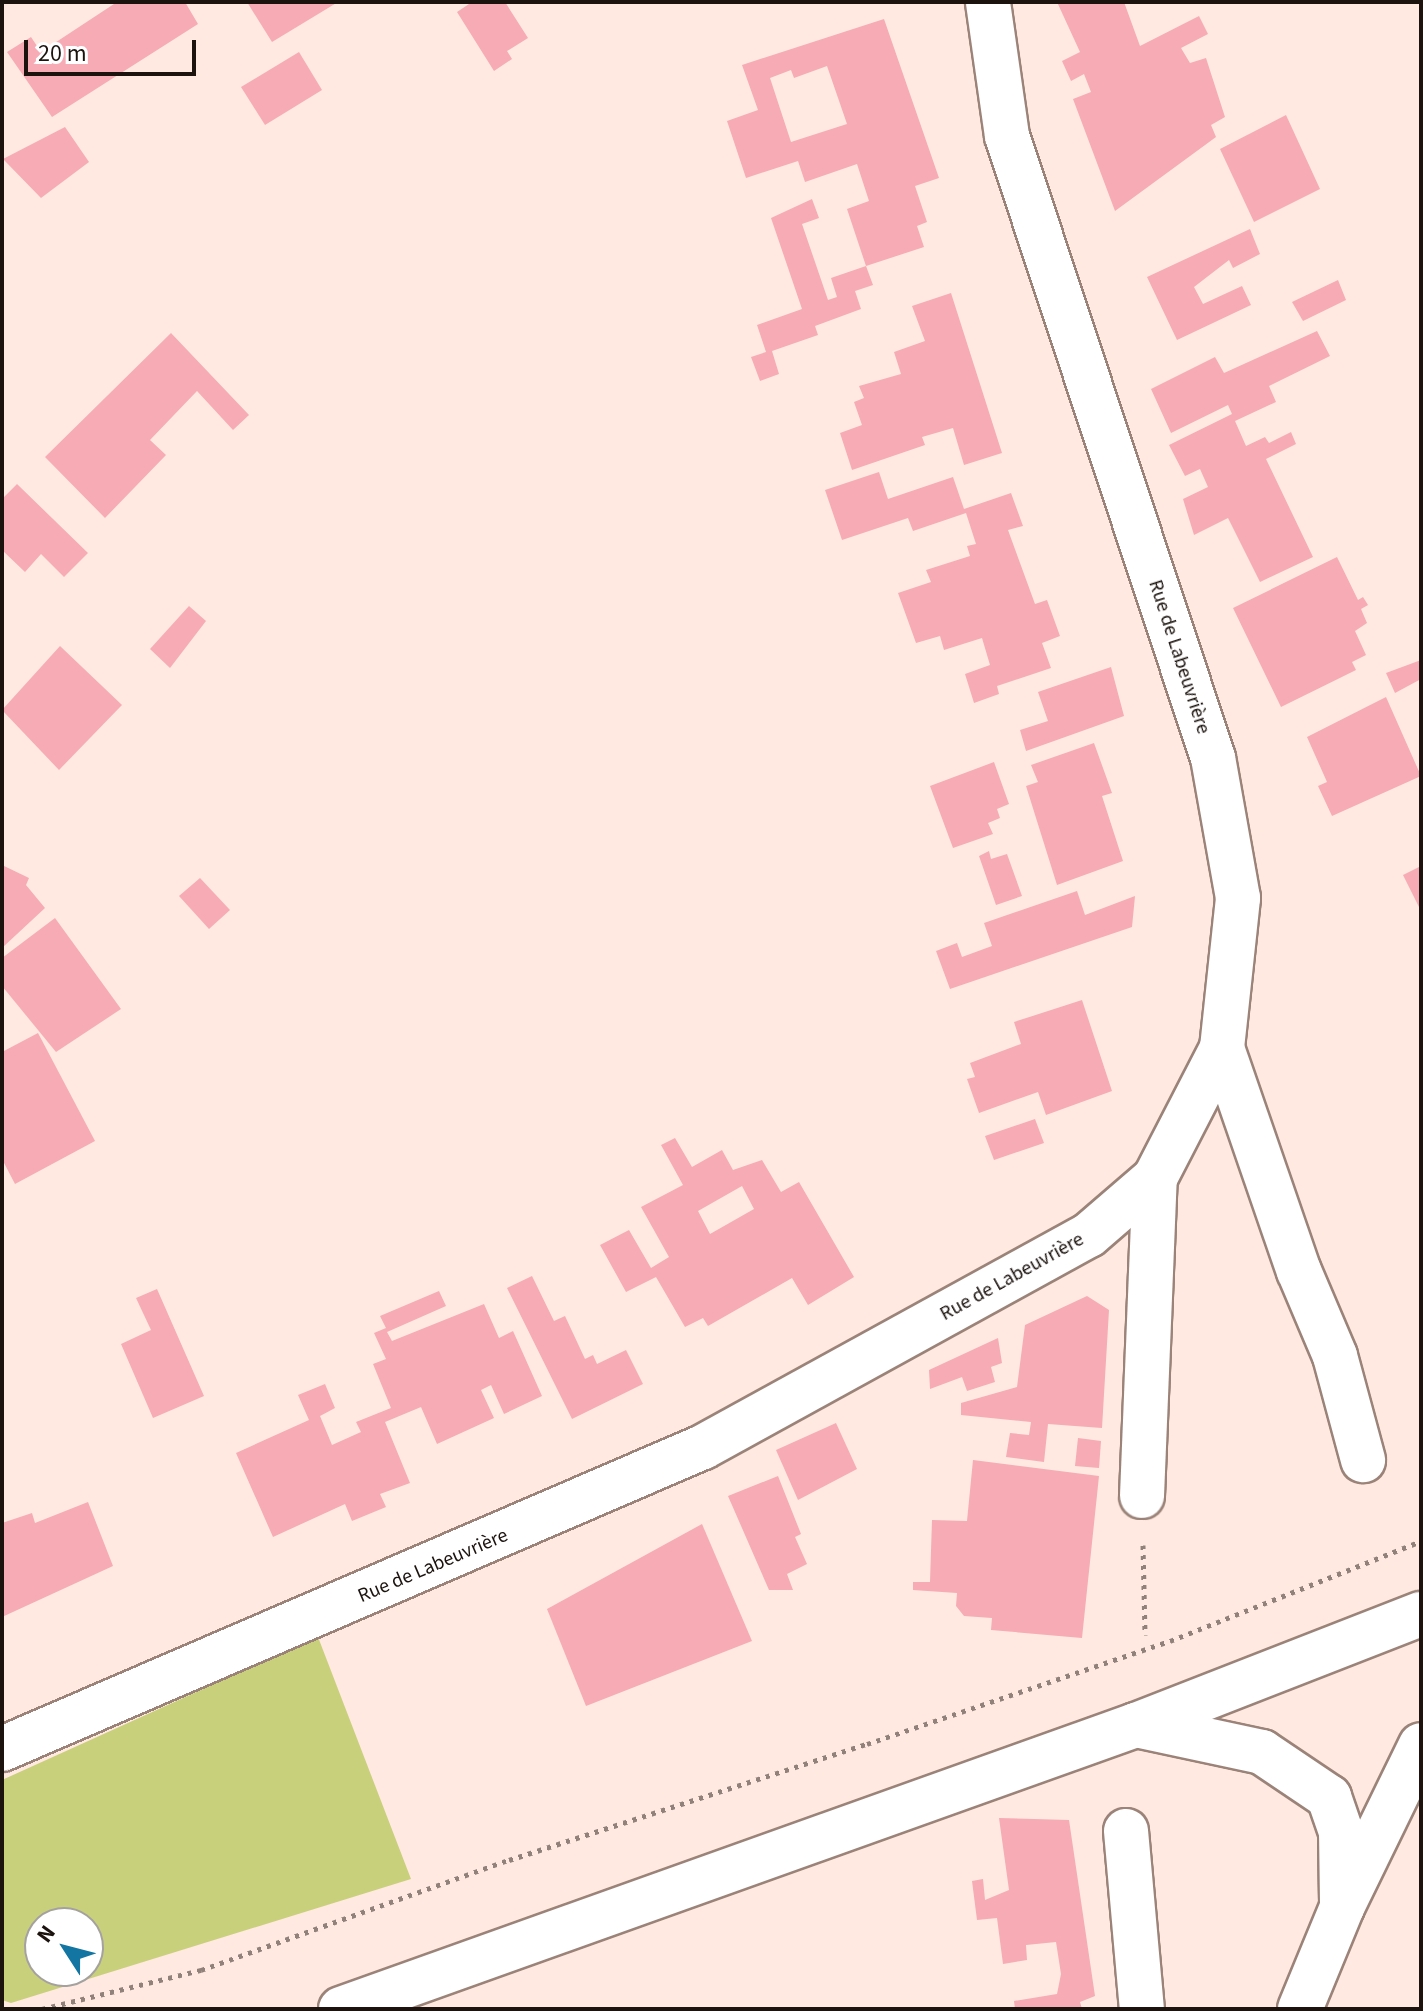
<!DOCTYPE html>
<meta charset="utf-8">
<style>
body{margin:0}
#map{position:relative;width:1423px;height:2011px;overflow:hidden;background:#ffe9e0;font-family:"Source Sans 3",sans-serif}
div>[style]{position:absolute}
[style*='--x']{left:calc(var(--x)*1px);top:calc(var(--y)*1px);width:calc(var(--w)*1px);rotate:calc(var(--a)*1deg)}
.green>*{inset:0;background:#c9d07c}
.building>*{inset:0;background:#f6abb5}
.path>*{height:5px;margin-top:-2.5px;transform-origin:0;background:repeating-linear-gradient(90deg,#91817b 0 4px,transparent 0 10px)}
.roads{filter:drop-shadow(2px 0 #9b8379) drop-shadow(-2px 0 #9b8379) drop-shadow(0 2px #9b8379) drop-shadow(0 -2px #9b8379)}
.minor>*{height:44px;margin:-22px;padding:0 22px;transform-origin:22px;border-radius:22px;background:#fff}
.major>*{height:44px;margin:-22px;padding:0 22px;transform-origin:22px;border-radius:22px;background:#fff}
span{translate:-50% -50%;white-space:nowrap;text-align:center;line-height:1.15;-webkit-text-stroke:6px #fff;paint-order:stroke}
.street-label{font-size:20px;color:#1c130f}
.frame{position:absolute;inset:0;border:4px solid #1c130f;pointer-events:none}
.north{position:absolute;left:24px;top:1907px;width:80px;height:80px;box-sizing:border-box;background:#fff;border:2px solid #a4a19f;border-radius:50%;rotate:306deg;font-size:22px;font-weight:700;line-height:32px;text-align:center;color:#1c130f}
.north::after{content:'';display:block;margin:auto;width:28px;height:36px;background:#1275a2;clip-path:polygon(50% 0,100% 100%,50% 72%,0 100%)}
.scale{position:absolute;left:24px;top:40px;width:172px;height:36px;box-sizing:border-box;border:4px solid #1c130f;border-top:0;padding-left:10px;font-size:24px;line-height:28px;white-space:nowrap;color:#1c130f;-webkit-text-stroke:6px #fff;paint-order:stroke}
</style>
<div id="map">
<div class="green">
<div style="clip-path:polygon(evenodd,318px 1637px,411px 1879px,11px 2003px,2px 2000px,2px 1780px,318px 1637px,40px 1923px,88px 1923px,88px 1971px,40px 1971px,40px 1923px)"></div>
</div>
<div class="building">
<div style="clip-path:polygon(117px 2px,185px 2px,198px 24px,52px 117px,7px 52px,31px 37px,41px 52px)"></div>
<div style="clip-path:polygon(247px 2px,338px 2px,272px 42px)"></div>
<div style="clip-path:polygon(472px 2px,505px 2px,528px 38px,507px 51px,512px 59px,494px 71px,457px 12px)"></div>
<div style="clip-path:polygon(1057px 2px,1124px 2px,1140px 46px,1199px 16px,1208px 34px,1181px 48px,1190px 63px,1206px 58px,1225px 117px,1211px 125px,1216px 137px,1115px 211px,1073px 99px,1091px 92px,1084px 74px,1071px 81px,1062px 61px,1080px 52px)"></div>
<div style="clip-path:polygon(evenodd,884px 19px,939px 178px,915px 186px,927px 222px,917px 226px,924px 247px,866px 266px,847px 209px,869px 201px,857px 164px,805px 182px,798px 161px,746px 178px,727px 121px,758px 110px,742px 65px,884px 19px,827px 66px,847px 124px,791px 142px,770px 78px,791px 70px,794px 78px,827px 66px)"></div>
<div style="clip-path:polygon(299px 52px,322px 90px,265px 125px,241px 87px)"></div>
<div style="clip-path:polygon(1286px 115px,1320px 189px,1254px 222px,1220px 149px)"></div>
<div style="clip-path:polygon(65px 127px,89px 162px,41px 198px,3px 159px)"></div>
<div style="clip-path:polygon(812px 199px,819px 218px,802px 224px,828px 300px,837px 297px,831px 278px,866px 266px,873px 285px,855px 291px,861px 309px,815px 326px,818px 335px,772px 351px,779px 374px,760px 381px,751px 357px,766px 352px,757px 325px,802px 309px,771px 218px)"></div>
<div style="clip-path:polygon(1250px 229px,1260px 254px,1233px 268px,1229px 260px,1194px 287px,1203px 304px,1242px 286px,1251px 305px,1177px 340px,1147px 277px)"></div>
<div style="clip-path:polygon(1338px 280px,1346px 300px,1303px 321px,1292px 302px)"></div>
<div style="clip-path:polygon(951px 293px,1002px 453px,964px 465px,953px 428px,922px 437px,925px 445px,852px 470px,840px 433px,862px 425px,854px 402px,864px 398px,859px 386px,901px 374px,894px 352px,925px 341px,912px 306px)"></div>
<div style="clip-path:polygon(1317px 331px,1330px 356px,1269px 386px,1276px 402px,1235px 421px,1246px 446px,1265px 437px,1269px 443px,1291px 432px,1296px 444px,1266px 459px,1313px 557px,1260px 582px,1228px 518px,1194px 535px,1183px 499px,1208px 487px,1200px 469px,1185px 476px,1169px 445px,1232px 414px,1228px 405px,1171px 433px,1151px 389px,1215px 357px,1224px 373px)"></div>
<div style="clip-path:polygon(171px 333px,249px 415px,233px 430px,197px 391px,150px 440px,166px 455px,105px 518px,45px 457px)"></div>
<div style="clip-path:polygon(879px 472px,888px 499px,953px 477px,964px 509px,1011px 493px,1023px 526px,1008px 530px,1035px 604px,1047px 600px,1060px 636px,1042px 643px,1051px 668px,997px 686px,999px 694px,974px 703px,965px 674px,990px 665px,982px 638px,944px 650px,940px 636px,916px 643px,898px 593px,931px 582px,926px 570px,970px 556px,967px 546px,976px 544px,966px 513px,913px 531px,908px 518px,842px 540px,825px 490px)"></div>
<div style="clip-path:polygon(17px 484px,88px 553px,64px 577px,41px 554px,25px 572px,2px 550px,2px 499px)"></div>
<div style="clip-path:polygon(1337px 557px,1358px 600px,1363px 597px,1368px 605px,1361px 609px,1367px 623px,1355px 631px,1366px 655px,1352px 662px,1356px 670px,1281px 707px,1233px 608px)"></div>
<div style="clip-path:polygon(189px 606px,206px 621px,170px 668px,150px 649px)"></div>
<div style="clip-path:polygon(60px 646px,122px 705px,59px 770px,2px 710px)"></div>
<div style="clip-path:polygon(1421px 660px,1421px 679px,1395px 693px,1386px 673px)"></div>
<div style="clip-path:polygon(1111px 667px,1124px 716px,1026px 751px,1020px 730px,1048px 721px,1038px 692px)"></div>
<div style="clip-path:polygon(1386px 697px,1421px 776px,1332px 816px,1318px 786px,1327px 782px,1307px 737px)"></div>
<div style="clip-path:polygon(1094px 743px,1112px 793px,1102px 796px,1123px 861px,1057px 885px,1026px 786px,1038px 782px,1031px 765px)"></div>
<div style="clip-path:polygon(994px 762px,1009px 804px,997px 809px,1000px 818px,988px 823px,993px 834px,953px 848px,930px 786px)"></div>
<div style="clip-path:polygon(989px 851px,991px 859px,1007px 854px,1022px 896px,996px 905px,979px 856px)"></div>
<div style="clip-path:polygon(2px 865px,29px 878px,26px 885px,45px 908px,2px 948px)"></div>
<div style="clip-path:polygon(1421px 866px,1421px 911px,1403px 875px)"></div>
<div style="clip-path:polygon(200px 878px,230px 910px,209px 929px,179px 896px)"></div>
<div style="clip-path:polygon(1077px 891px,1085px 915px,1135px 896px,1132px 927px,950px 989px,936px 951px,957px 943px,962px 957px,992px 946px,984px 923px)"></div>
<div style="clip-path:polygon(55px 918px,121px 1009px,56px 1052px,2px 986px,2px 958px)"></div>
<div style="clip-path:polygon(1082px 1000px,1112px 1091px,1046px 1115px,1038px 1092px,979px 1113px,967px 1079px,975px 1077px,970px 1063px,1021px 1044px,1014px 1022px)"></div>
<div style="clip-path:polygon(38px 1033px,95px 1141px,15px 1184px,2px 1159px,2px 1052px)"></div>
<div style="clip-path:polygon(1035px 1119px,1044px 1143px,994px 1160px,985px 1136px)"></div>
<div style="clip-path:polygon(evenodd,675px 1138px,692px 1167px,722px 1150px,733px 1170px,762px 1160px,781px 1192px,799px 1182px,854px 1277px,808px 1305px,792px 1278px,708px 1326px,703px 1318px,685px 1327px,656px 1277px,626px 1292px,600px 1245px,629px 1230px,651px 1268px,669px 1257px,641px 1207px,683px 1185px,661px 1145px,675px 1138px,742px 1186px,754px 1209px,710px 1234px,698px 1211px,742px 1186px)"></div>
<div style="clip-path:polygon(532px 1276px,554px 1321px,565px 1316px,585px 1359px,593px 1355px,597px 1364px,626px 1350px,643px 1384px,572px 1419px,507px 1288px)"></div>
<div style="clip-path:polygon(157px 1289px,204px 1396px,153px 1418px,121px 1344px,151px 1330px,136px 1298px)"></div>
<div style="clip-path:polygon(439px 1291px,446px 1306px,387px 1332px,392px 1341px,484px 1304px,499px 1338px,513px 1331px,542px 1396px,504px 1414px,491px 1385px,481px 1390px,494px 1418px,437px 1444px,421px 1407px,385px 1422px,410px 1483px,380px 1494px,386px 1507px,352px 1521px,345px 1504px,273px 1537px,236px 1453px,309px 1420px,298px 1395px,325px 1384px,335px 1408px,320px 1416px,332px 1445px,361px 1432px,356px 1422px,391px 1408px,373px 1364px,386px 1359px,374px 1333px,386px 1328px,380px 1316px)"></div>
<div style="clip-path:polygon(1087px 1296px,1109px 1310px,1102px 1428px,1048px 1424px,1044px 1462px,1006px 1457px,1010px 1433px,1029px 1435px,1031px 1422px,961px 1415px,961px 1403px,1017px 1387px,1025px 1325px)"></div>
<div style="clip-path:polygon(998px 1338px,1002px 1363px,991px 1367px,995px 1382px,967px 1391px,962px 1377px,930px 1389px,929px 1370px)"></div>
<div style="clip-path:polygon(836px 1423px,857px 1469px,798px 1500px,776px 1450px)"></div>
<div style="clip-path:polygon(1078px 1438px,1101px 1441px,1099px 1468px,1075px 1466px)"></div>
<div style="clip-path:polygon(973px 1460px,1099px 1476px,1082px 1638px,991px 1630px,992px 1618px,964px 1616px,956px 1606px,957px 1593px,913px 1590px,913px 1582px,930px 1582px,932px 1520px,967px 1521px)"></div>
<div style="clip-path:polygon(778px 1476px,801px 1534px,795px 1537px,807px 1564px,787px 1574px,793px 1590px,769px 1590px,728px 1496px)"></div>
<div style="clip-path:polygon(88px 1502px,113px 1566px,2px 1617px,2px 1523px,32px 1513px,35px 1523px)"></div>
<div style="clip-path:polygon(702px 1524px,752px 1641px,586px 1706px,547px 1609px)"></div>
<div style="clip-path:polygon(999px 1818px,1069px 1820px,1095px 1996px,1080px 2002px,1082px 2009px,1015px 2009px,1014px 2001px,1057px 1994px,1061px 1974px,1056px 1942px,1026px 1945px,1027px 1960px,1003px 1964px,997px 1918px,977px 1920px,972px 1881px,983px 1879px,985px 1900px,1009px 1890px)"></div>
</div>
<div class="path">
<div style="--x:1143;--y:1545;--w:90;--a:88.7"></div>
<div style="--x:42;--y:2009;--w:164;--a:-13.8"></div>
<div style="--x:201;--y:1970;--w:327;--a:-19.7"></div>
<div style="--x:509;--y:1860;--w:376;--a:-18"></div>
<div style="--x:867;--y:1744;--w:320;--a:-18.8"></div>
<div style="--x:1170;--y:1641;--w:270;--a:-21.7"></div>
</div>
<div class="roads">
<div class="minor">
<div style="--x:1222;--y:1048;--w:236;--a:71"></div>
<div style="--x:1299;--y:1271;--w:92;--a:67"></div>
<div style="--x:1335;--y:1356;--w:108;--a:74.9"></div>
<div style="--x:1142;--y:1496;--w:318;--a:-87.7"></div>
<div style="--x:1136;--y:1725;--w:129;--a:12.1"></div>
<div style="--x:1262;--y:1752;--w:81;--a:33.9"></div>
<div style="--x:1329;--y:1797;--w:36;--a:71"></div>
<div style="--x:1341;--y:1831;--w:76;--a:89.2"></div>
<div style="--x:2;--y:1749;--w:763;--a:-23.31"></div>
<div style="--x:703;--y:1447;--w:440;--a:-28.8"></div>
<div style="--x:1089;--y:1235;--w:87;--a:-40.8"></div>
<div style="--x:1155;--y:1178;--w:146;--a:-62.7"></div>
<div style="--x:1222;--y:1048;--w:151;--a:-83.9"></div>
<div style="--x:1238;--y:898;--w:142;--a:-100.1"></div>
<div style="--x:1213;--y:758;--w:655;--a:-108.32"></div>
<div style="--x:1007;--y:136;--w:135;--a:-98.1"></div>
<div style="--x:1126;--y:1831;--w:179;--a:84.9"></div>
<div style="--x:1300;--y:2009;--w:110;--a:-67.6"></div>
<div style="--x:1342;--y:1907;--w:180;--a:-64"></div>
</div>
<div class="major">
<div style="--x:341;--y:2009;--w:844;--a:-19.66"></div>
<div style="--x:1136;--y:1725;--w:306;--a:-21.3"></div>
</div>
</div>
<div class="street-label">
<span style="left:1179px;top:657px;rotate:72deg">Rue de Labeuvrière</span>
<span style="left:1012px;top:1277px;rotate:-29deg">Rue de Labeuvrière</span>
<span style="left:433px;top:1566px;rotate:-23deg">Rue de Labeuvrière</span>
</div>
<div class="frame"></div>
<div class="north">N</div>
<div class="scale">20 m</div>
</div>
